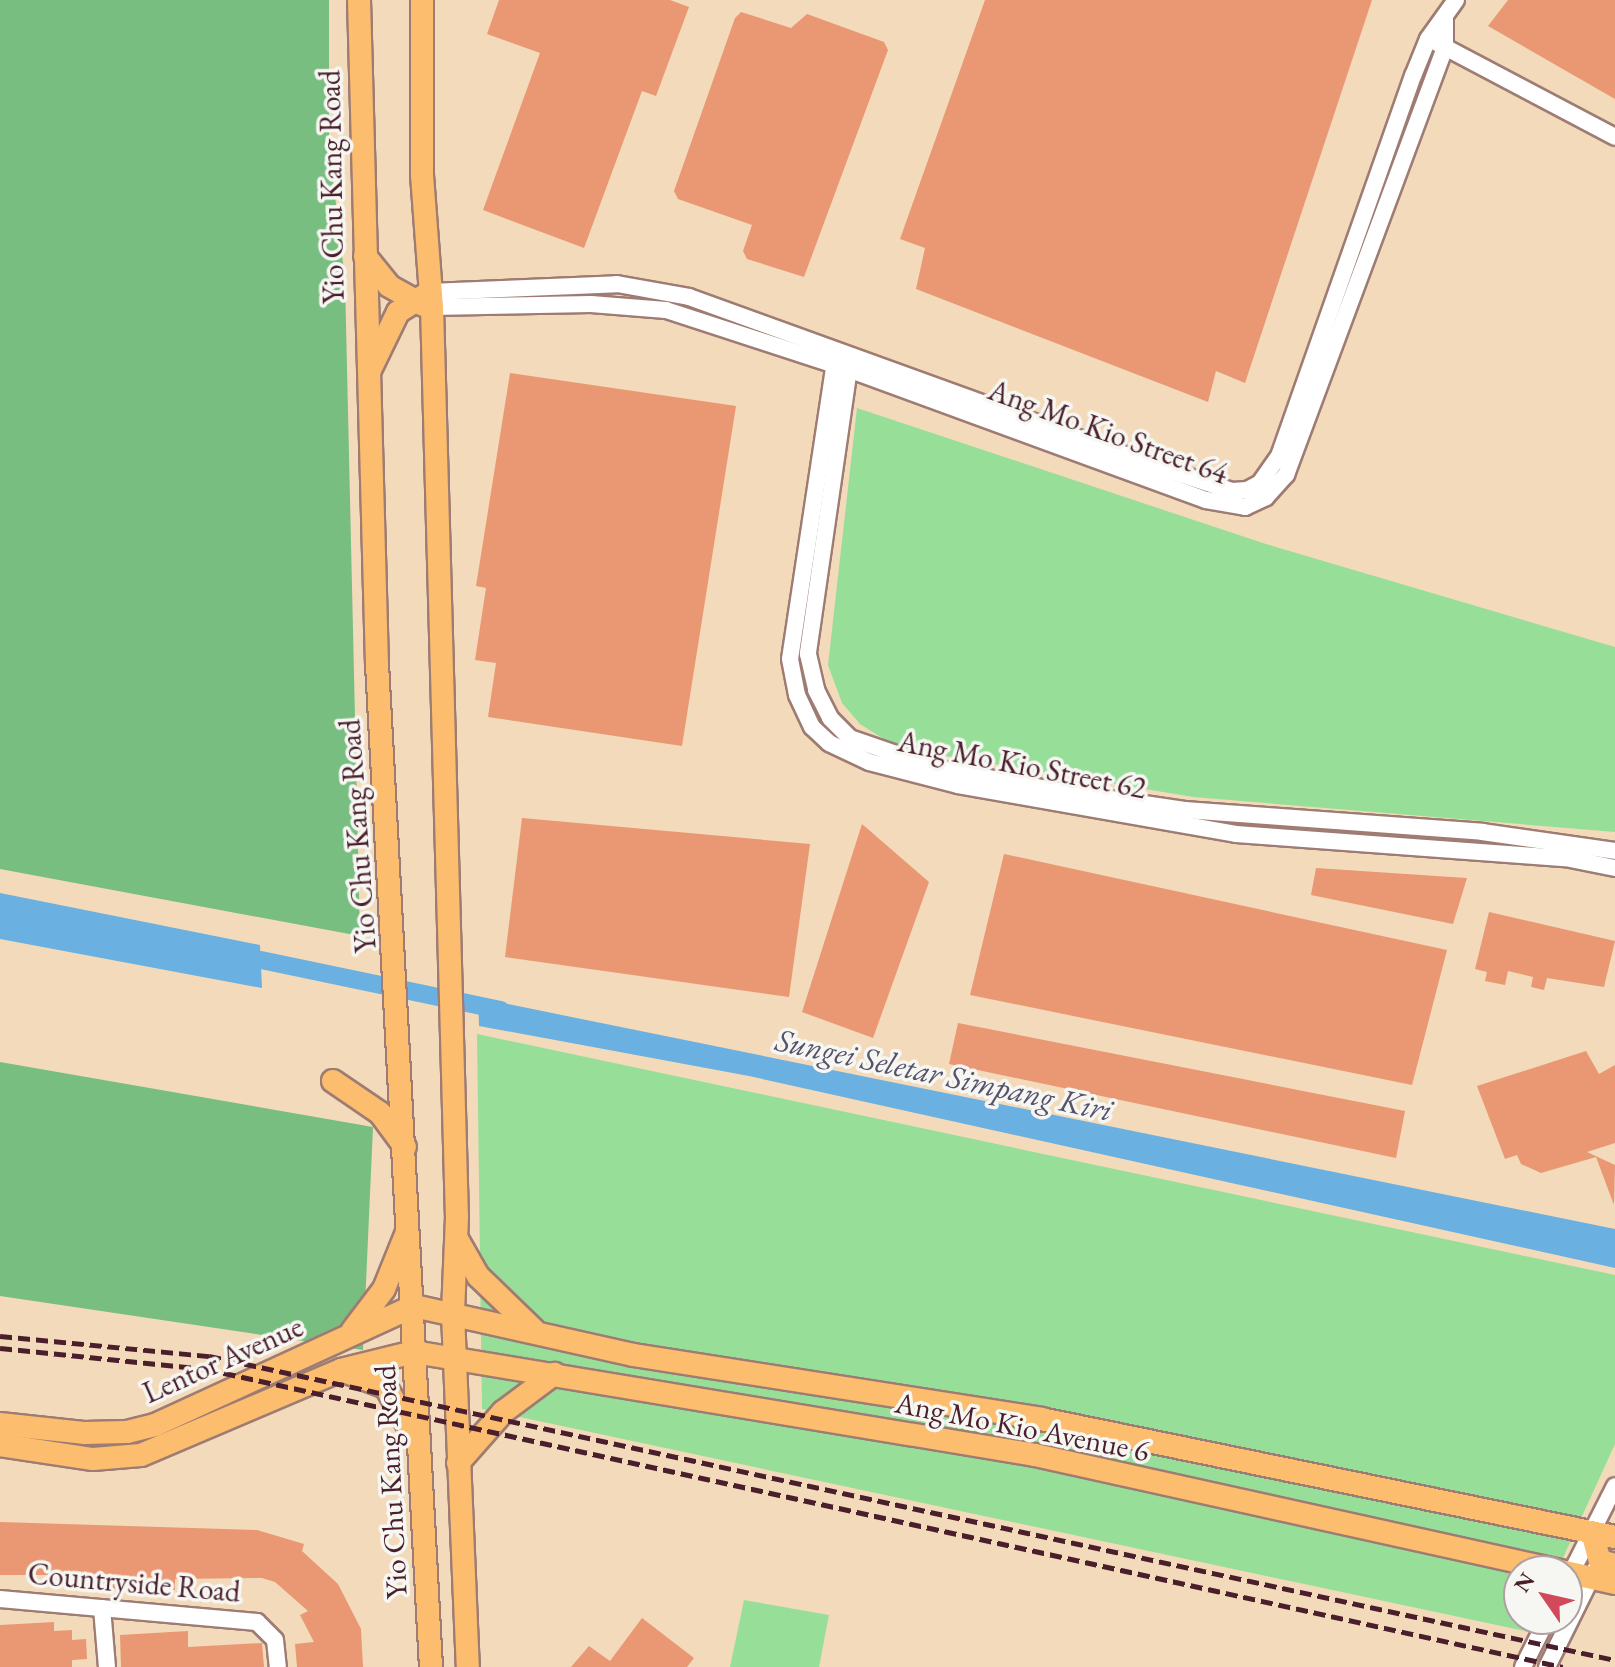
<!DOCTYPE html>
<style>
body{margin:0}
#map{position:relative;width:1615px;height:1667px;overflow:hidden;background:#f3dabb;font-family:"EB Garamond",serif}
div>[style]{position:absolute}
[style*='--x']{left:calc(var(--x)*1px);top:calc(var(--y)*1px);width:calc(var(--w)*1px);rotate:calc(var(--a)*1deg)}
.green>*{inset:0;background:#97df99}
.forest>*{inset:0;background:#79be81}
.water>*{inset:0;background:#6ab0e0}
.canal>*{height:18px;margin:-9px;padding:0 9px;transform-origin:9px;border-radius:9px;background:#6ab0e0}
.building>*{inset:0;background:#e99873}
.roads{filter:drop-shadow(2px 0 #9e7c73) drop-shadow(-2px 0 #9e7c73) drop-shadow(0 2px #9e7c73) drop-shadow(0 -2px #9e7c73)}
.minor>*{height:16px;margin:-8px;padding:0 8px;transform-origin:8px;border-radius:8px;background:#fff}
.major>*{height:22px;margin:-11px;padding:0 11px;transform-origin:11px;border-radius:11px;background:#fcbd6f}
.rail>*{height:5px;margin-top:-2.5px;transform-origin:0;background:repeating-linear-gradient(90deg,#4a1f2b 0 12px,transparent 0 18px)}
span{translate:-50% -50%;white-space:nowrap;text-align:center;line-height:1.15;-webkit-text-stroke:7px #f6f6f2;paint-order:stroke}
.street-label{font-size:30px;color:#4a1f2b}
.water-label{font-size:32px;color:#55526a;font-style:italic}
.north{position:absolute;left:1503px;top:1555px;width:80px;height:80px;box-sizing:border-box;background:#f6f6f2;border:2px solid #b1a0a2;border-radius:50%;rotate:304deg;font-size:22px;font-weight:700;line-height:32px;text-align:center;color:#4a1f2b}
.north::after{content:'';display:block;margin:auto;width:28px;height:36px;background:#d1495b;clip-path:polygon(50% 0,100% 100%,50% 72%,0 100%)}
</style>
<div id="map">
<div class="green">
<div style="clip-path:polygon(857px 408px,1266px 544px,1615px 647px,1615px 832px,1193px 797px,898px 748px,860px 724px,842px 703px,828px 665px)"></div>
<div style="clip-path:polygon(477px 1034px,1615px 1275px,1615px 1444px,1557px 1571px,1519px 1571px,1519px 1619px,1535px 1619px,1529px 1632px,482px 1409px)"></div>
<div style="clip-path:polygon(744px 1600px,829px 1615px,819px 1667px,730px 1667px)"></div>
</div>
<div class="forest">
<div style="clip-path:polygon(0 0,329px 0,329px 145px,345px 280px,360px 936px,0 869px)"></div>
<div style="clip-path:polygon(0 1062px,373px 1127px,363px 1350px,0 1296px)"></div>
</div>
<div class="water">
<div style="clip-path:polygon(0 893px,260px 945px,262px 988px,0 939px)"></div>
<div style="clip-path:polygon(478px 998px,1615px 1229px,1615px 1268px,749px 1076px,479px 1026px)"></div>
</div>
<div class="canal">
<div style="--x:261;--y:960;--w:245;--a:11.8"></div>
</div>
<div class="building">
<div style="clip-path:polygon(499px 0,670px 0,689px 7px,656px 96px,642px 91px,584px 248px,483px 210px,540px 53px,487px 34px)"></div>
<div style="clip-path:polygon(985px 0,1372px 0,1245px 383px,1216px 371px,1208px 402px,916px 289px,925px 248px,900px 239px)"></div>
<div style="clip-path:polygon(1508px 0,1615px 0,1615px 99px,1488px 26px)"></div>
<div style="clip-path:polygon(741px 12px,791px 28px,807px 14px,884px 42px,888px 50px,804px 277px,747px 259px,743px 251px,752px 225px,678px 199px,674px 191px,735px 18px)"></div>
<div style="clip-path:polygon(510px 373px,736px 406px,682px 746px,488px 717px,496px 663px,475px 660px,486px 588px,476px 586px)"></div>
<div style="clip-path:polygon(522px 818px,810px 844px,789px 997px,505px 957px)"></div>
<div style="clip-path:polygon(862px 824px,929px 882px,873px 1038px,802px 1012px)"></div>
<div style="clip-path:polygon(1004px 854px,1447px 950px,1412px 1085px,970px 995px)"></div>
<div style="clip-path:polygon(1316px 868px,1391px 873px,1467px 878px,1453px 924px,1311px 895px)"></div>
<div style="clip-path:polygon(1489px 912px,1615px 941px,1604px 987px,1547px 978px,1544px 990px,1531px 987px,1533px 977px,1508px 971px,1505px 985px,1485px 981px,1487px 972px,1475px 969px)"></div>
<div style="clip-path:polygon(958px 1023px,1405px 1111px,1396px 1158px,949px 1064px)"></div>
<div style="clip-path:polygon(1586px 1051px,1599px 1074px,1615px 1065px,1615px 1143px,1587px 1152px,1615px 1165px,1614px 1205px,1596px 1157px,1541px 1173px,1521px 1164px,1517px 1155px,1505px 1159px,1477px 1086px)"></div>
<div style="clip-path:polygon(0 1522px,257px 1530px,304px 1544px,302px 1551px,338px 1584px,361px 1629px,363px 1667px,297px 1667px,295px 1644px,314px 1642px,300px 1615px,308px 1611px,275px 1582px,262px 1578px,175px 1579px,175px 1590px,156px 1589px,157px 1578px,121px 1576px,120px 1589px,101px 1588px,102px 1575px,0 1575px)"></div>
<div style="clip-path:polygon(642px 1618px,694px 1658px,687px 1667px,571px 1667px,589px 1646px,610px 1661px)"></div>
<div style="clip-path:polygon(54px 1622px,54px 1631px,72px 1630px,72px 1640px,86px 1639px,87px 1659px,72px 1660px,72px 1667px,0 1667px,0 1625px)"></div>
<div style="clip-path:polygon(188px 1631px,188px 1647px,262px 1643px,264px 1667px,121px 1667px,120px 1635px)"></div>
</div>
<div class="roads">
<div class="minor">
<div style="--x:1437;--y:43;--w:201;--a:27.8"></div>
<div style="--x:430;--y:292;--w:187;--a:-2.4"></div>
<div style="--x:617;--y:284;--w:73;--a:10.2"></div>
<div style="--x:689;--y:297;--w:487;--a:19.9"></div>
<div style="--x:1147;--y:463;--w:89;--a:18.2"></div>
<div style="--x:1232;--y:491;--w:15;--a:-4"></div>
<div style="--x:1247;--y:490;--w:15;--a:-28"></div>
<div style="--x:1260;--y:483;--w:33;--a:-55"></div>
<div style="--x:1279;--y:456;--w:403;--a:-70.6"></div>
<div style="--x:1413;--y:76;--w:40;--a:-68"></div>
<div style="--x:1428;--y:39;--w:48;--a:-54.3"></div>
<div style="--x:432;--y:307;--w:159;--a:-1.1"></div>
<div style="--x:591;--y:304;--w:75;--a:4.6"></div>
<div style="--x:666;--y:310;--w:191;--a:18"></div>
<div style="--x:848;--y:369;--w:381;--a:20.1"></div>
<div style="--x:1206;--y:500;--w:40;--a:10"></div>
<div style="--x:1245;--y:507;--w:23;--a:-25"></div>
<div style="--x:1266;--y:497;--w:30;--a:-48"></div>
<div style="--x:1286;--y:475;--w:457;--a:-69.6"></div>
<div style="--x:1445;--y:47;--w:28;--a:-90"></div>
<div style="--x:836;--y:355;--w:307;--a:98.6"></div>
<div style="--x:790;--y:659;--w:37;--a:79"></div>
<div style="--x:797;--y:695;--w:35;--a:65"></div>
<div style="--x:812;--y:727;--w:23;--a:43"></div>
<div style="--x:829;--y:743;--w:44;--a:25.4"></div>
<div style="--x:869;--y:762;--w:92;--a:14.5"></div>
<div style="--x:958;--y:785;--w:282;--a:10"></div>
<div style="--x:1236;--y:834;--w:330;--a:4.2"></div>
<div style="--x:1565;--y:858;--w:51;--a:11.3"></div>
<div style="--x:850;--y:361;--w:296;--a:98.2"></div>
<div style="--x:808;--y:654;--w:37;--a:77"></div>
<div style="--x:816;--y:690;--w:31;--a:63"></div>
<div style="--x:830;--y:718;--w:28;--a:45"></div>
<div style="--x:850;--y:738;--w:91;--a:19.2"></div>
<div style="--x:936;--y:768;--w:129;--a:10.7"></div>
<div style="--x:1063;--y:792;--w:123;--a:8.4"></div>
<div style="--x:1185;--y:810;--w:298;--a:4.2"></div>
<div style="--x:1482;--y:832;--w:134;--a:8.1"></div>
<div style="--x:1567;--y:1581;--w:106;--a:-63.2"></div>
<div style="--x:0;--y:1599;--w:258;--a:5.1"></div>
<div style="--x:257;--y:1622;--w:25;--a:45"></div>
<div style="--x:275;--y:1640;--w:27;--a:84"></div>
<div style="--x:102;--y:1608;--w:59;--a:85.2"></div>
<div style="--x:1523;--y:1667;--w:54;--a:-63.4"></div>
<div style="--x:1547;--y:1667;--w:110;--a:-63.7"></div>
</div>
<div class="major">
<div style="--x:359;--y:0;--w:664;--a:88.45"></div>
<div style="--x:377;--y:664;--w:1004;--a:86.92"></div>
<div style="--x:422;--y:0;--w:175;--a:90"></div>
<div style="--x:422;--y:175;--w:132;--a:85.7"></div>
<div style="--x:432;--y:307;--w:910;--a:88.43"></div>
<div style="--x:457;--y:1217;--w:97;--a:92.4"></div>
<div style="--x:453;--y:1314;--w:353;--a:87.6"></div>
<div style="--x:365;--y:256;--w:38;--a:51"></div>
<div style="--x:389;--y:286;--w:39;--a:29"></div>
<div style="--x:370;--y:370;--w:64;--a:-64.2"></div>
<div style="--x:398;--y:312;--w:38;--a:-32"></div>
<div style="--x:333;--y:1081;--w:57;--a:34.2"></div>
<div style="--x:380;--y:1113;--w:42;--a:53.7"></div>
<div style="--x:457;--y:1239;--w:43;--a:60.4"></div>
<div style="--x:478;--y:1276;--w:78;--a:44"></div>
<div style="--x:414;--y:1306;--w:225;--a:12.6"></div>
<div style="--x:634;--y:1355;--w:412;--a:8.9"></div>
<div style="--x:1041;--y:1419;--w:586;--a:11.62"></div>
<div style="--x:353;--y:1330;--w:51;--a:-52.9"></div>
<div style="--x:384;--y:1289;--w:61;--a:-68"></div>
<div style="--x:341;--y:1370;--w:48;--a:20.7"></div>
<div style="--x:386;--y:1387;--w:59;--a:60.4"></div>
<div style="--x:0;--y:1424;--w:84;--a:6.1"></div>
<div style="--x:84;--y:1433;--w:43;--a:-1.3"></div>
<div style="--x:127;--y:1432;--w:29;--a:-14"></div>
<div style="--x:155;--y:1425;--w:285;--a:-24.7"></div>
<div style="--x:0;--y:1445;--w:94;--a:8.6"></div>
<div style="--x:93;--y:1459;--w:48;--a:-4.8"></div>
<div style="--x:141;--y:1455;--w:217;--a:-23"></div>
<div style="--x:341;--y:1370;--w:75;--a:-13.9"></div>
<div style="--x:414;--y:1352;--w:629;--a:9.42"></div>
<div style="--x:1035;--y:1455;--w:594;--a:12.45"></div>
<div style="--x:458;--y:1463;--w:68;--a:-48.6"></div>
<div style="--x:503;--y:1412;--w:64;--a:-36.7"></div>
<div style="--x:1592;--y:1532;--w:30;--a:75"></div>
<div style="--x:1600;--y:1561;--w:16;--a:15"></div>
</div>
</div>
<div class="rail">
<div style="--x:0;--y:1336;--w:210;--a:5.5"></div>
<div style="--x:209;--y:1356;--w:1438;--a:12.2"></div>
<div style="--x:0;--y:1348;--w:207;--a:5.8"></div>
<div style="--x:206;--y:1369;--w:1389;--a:12.39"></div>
</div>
<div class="street-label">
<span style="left:332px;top:187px;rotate:-91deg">Yio Chu Kang Road</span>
<span style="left:1108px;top:432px;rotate:20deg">Ang Mo Kio Street 64</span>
<span style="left:1022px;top:765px;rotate:11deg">Ang Mo Kio Street 62</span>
<span style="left:358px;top:836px;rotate:-94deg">Yio Chu Kang Road</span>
<span style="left:223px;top:1360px;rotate:-24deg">Lentor Avenue</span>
<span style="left:1022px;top:1427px;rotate:11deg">Ang Mo Kio Avenue 6</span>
<span style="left:391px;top:1482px;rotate:-93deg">Yio Chu Kang Road</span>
<span style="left:134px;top:1583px;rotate:5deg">Countryside Road</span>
</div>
<div class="water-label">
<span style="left:944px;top:1075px;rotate:12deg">Sungei Seletar Simpang Kiri</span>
</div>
<div class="north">N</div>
</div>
